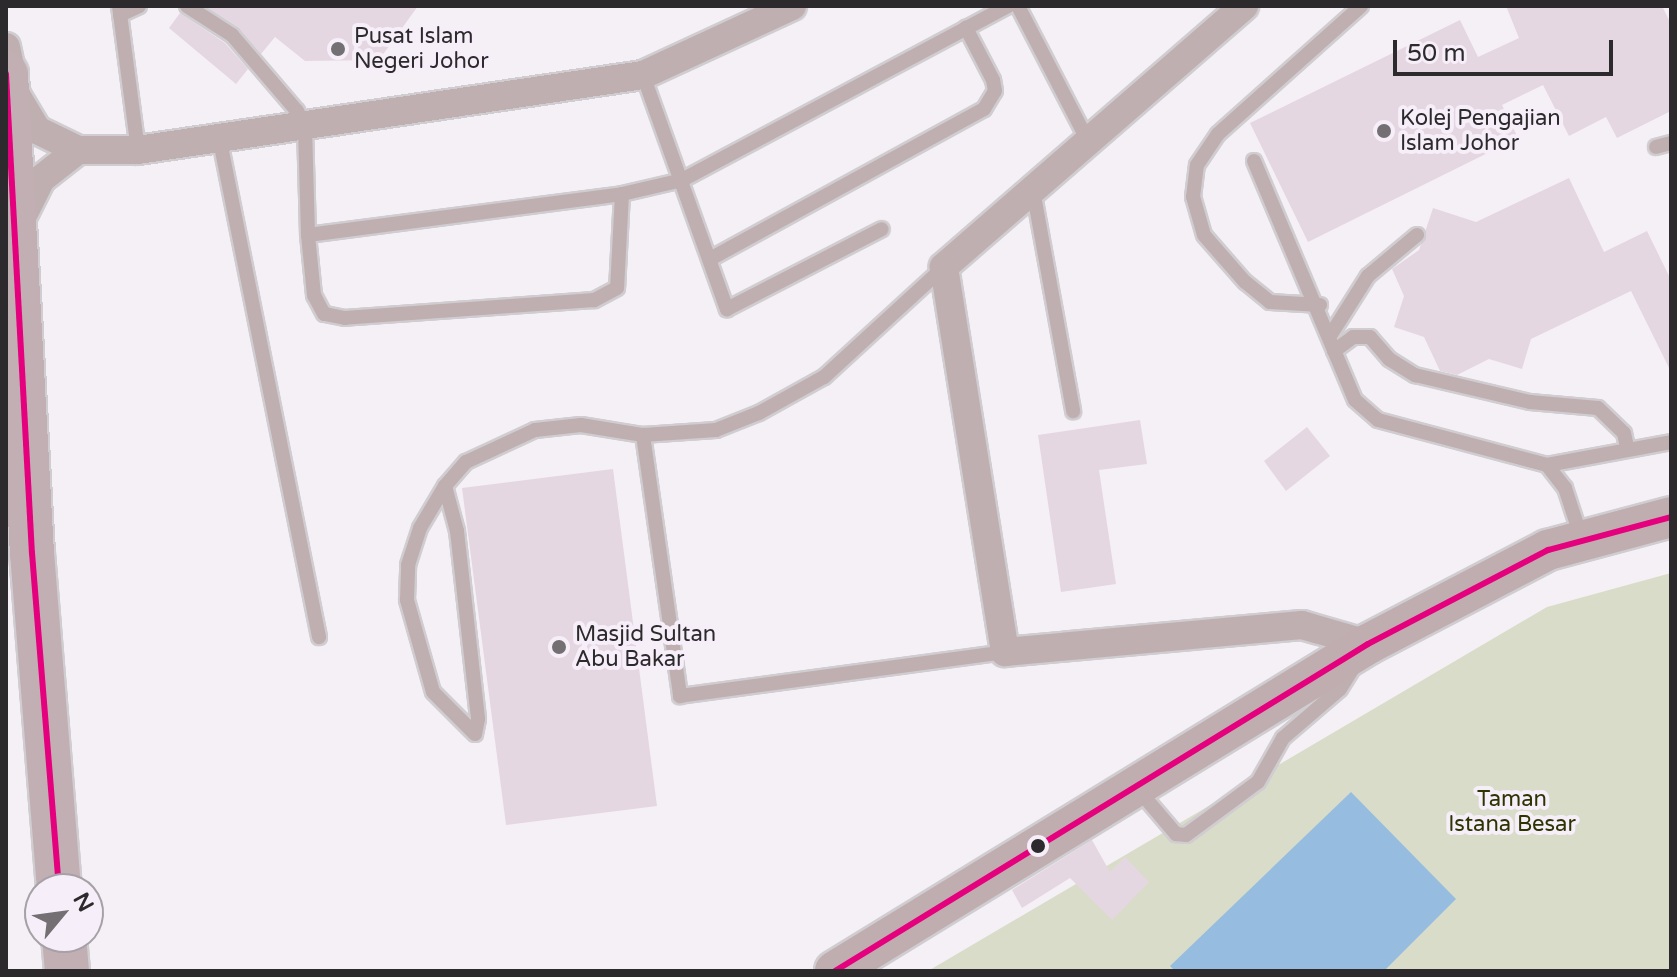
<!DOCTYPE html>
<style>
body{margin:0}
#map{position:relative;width:1677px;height:977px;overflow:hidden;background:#f5f0f6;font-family:"Varela Round",sans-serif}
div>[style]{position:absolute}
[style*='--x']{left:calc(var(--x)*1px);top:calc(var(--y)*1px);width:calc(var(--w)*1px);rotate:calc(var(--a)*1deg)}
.green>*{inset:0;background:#d9dcc8}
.water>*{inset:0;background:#96bddf}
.building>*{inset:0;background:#e4d7e2}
.roads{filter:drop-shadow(2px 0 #d0cdd1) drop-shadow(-2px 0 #d0cdd1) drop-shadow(0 2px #d0cdd1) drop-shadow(0 -2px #d0cdd1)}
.service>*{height:14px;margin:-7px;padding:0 7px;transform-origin:7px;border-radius:7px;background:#c0afb0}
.minor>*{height:28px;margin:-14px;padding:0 14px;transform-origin:14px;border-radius:14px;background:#c0afb0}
.secondary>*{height:40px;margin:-20px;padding:0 20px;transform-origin:20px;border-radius:20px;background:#bfadb0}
.primary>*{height:44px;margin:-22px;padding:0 22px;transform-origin:22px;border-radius:22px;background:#c1afb3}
.bus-1>*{height:6px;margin:-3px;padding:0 3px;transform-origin:3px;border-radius:3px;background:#e5007d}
.dots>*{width:22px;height:22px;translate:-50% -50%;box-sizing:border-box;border:4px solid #f6eef8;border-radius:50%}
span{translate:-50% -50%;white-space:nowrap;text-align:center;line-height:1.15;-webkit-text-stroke:8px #f6eef8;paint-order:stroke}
.poi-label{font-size:22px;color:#2d2a2d}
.left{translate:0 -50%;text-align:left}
.park-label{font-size:22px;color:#2d3400}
.frame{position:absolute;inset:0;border:8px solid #2d2a2d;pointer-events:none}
.north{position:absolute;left:24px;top:873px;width:80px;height:80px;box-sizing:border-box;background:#f6eef8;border:2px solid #a6a0a7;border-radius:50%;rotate:61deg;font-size:22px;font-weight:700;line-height:32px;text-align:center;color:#2d2a2d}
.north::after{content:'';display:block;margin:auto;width:28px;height:36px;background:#736f73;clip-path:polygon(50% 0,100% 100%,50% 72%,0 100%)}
.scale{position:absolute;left:1393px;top:40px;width:220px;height:36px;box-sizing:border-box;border:4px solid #2d2a2d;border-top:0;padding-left:10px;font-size:24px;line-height:28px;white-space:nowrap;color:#2d2a2d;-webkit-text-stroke:6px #f6eef8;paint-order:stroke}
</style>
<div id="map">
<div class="green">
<div style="clip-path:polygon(1671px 573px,1671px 971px,928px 971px,1547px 607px)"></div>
</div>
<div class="water">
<div style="clip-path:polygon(1351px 792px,1456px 899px,1384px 971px,1175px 971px,1170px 966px)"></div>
</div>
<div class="building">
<div style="clip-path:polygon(205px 6px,418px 6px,379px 60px,305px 61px,275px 37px,261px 54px,238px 27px)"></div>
<div style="clip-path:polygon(1506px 6px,1662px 6px,1671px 24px,1671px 111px,1617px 138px,1606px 117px,1569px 136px,1543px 85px,1502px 105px,1518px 138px,1308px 242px,1250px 123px,1460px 20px,1478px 57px,1519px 38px)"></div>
<div style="clip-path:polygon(180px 13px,225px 43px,248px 69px,236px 84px,169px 28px)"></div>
<div style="clip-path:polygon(1569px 178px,1604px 252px,1647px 231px,1671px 280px,1671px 372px,1631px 291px,1531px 339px,1522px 369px,1489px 359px,1457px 375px,1440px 371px,1424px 337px,1394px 327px,1404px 296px,1392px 269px,1419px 250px,1433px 208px,1476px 222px)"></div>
<div style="clip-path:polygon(1140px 420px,1147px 464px,1099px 470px,1116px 584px,1061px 592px,1038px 435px)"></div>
<div style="clip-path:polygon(1307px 427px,1330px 456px,1286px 491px,1264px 461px)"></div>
<div style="clip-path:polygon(613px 469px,657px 806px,506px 825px,462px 488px)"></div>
<div style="clip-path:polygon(1092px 840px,1110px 872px,1125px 857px,1149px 882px,1112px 920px,1070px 878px,1022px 908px,1012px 890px)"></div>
</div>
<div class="roads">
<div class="service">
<div style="--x:119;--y:6;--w:145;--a:82.5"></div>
<div style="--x:187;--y:6;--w:54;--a:32.8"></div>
<div style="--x:232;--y:35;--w:100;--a:49.5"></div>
<div style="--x:297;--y:111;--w:18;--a:63"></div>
<div style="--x:305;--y:127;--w:108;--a:88.4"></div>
<div style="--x:1018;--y:6;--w:150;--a:62.6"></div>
<div style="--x:120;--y:15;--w:21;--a:-25"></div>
<div style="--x:643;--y:75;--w:249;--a:70.3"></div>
<div style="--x:727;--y:309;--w:174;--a:-27.3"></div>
<div style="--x:220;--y:141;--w:506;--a:78.71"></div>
<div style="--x:1656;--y:147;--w:16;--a:-15"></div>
<div style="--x:1254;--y:161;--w:259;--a:67.1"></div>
<div style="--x:1355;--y:400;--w:30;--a:41"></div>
<div style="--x:1378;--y:420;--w:175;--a:14.9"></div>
<div style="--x:1547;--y:465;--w:29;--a:52"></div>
<div style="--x:1565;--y:488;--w:55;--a:71.9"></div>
<div style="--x:1033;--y:190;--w:225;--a:79.7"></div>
<div style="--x:622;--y:194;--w:94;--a:93"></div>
<div style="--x:617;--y:288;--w:26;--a:152"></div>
<div style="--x:594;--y:300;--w:250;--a:175.9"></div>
<div style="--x:345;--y:318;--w:21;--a:-169"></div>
<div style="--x:324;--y:314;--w:21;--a:-118"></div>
<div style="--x:314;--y:295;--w:60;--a:-95.7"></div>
<div style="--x:308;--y:235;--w:317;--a:-7.4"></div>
<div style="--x:622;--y:194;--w:62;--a:-13.1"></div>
<div style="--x:682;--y:180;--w:370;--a:-28.1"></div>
<div style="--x:710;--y:259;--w:312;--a:-28.7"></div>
<div style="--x:984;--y:109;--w:21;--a:-59"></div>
<div style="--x:995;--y:91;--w:11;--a:-100"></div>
<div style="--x:993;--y:80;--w:59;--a:-117.4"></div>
<div style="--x:1320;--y:305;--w:50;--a:-176.6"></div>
<div style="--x:1270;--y:302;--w:32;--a:-141"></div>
<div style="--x:1245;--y:282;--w:62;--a:-131.1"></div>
<div style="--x:1204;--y:235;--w:40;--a:-106"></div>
<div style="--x:1193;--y:197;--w:32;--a:-83"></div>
<div style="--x:1197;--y:165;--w:37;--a:-56"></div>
<div style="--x:1218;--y:134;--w:192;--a:-41.8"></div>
<div style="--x:1330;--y:336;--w:71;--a:-57.7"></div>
<div style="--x:1368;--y:276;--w:64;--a:-39.9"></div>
<div style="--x:1334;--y:351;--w:24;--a:-36"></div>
<div style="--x:1353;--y:337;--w:17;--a:0"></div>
<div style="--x:1370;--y:337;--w:29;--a:49"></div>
<div style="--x:1389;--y:359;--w:31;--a:32"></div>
<div style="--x:1415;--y:375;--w:118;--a:13.2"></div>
<div style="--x:1530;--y:402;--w:68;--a:5"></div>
<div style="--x:1598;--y:408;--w:36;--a:44"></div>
<div style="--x:1624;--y:433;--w:14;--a:78"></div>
<div style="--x:643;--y:435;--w:264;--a:81.9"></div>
<div style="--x:680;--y:696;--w:328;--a:-7.7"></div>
<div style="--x:1547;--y:465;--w:126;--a:-10.5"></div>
<div style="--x:445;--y:486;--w:47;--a:75.1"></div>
<div style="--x:457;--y:531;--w:189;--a:83.6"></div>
<div style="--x:478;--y:719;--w:15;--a:101"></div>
<div style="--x:475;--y:734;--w:59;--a:-135"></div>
<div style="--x:433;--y:692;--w:96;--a:-105.8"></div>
<div style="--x:407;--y:600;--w:35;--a:-88"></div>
<div style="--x:408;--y:565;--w:39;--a:-72"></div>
<div style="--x:420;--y:528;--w:49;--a:-59.2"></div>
<div style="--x:445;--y:486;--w:32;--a:-49"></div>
<div style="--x:466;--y:462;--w:76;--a:-24.9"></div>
<div style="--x:535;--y:430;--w:46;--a:-6.2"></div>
<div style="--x:581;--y:425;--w:63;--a:9.2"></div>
<div style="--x:643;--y:435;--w:73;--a:-3.9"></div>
<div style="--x:716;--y:430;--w:46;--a:-21.6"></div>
<div style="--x:759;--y:413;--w:74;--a:-29"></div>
<div style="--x:824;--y:377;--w:163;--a:-42.5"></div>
<div style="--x:1136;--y:787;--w:62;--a:49.6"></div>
<div style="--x:1176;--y:834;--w:10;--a:6"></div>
<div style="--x:1186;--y:835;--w:89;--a:-36.4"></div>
<div style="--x:1258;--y:782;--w:51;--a:-60.4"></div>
<div style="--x:1283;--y:738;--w:75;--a:-40.7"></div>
<div style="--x:1340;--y:689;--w:25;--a:-58"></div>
</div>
<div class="minor">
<div style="--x:1244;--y:6;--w:398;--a:139"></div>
<div style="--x:944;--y:267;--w:390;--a:81"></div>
<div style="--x:1005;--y:652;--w:298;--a:-5.2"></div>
<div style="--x:1302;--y:625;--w:69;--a:16.1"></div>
<div style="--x:6;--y:47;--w:49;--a:78.2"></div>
<div style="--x:16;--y:95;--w:41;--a:59"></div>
<div style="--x:37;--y:130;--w:46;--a:26"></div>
<div style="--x:78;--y:150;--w:60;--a:0"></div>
<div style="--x:138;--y:150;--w:511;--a:-8.45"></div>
<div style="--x:643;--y:75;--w:164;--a:-24.8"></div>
<div style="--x:18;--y:225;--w:51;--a:-63.4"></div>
<div style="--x:41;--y:179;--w:47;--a:-38.1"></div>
</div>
<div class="secondary">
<div style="--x:835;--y:971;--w:625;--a:-31.53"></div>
<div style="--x:1368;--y:644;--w:203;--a:-27.6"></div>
<div style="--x:1548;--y:550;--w:127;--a:-15"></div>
</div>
<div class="primary">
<div style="--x:6;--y:74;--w:480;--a:86.9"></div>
<div style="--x:32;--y:553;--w:337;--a:85.4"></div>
<div style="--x:64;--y:937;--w:34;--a:85"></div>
</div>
</div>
<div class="bus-1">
<div style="--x:6;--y:74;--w:480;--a:86.9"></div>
<div style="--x:32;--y:553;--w:337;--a:85.4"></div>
<div style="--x:835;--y:971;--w:625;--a:-31.53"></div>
<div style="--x:1368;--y:644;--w:203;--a:-27.6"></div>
<div style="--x:1548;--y:550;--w:127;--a:-15"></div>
</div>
<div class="dots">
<div style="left:338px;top:49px;background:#736f73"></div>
<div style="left:1384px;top:131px;background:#736f73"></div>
<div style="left:559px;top:647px;background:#736f73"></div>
<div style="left:1038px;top:846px;background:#2d2a2d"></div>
</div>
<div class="poi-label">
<span class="left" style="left:354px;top:49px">Pusat Islam<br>Negeri Johor</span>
<span class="left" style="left:1400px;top:131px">Kolej Pengajian<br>Islam Johor</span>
<span class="left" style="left:575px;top:647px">Masjid Sultan<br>Abu Bakar</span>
</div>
<div class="park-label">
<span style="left:1512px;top:812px">Taman<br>Istana Besar</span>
</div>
<div class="frame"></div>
<div class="north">N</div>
<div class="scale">50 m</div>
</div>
